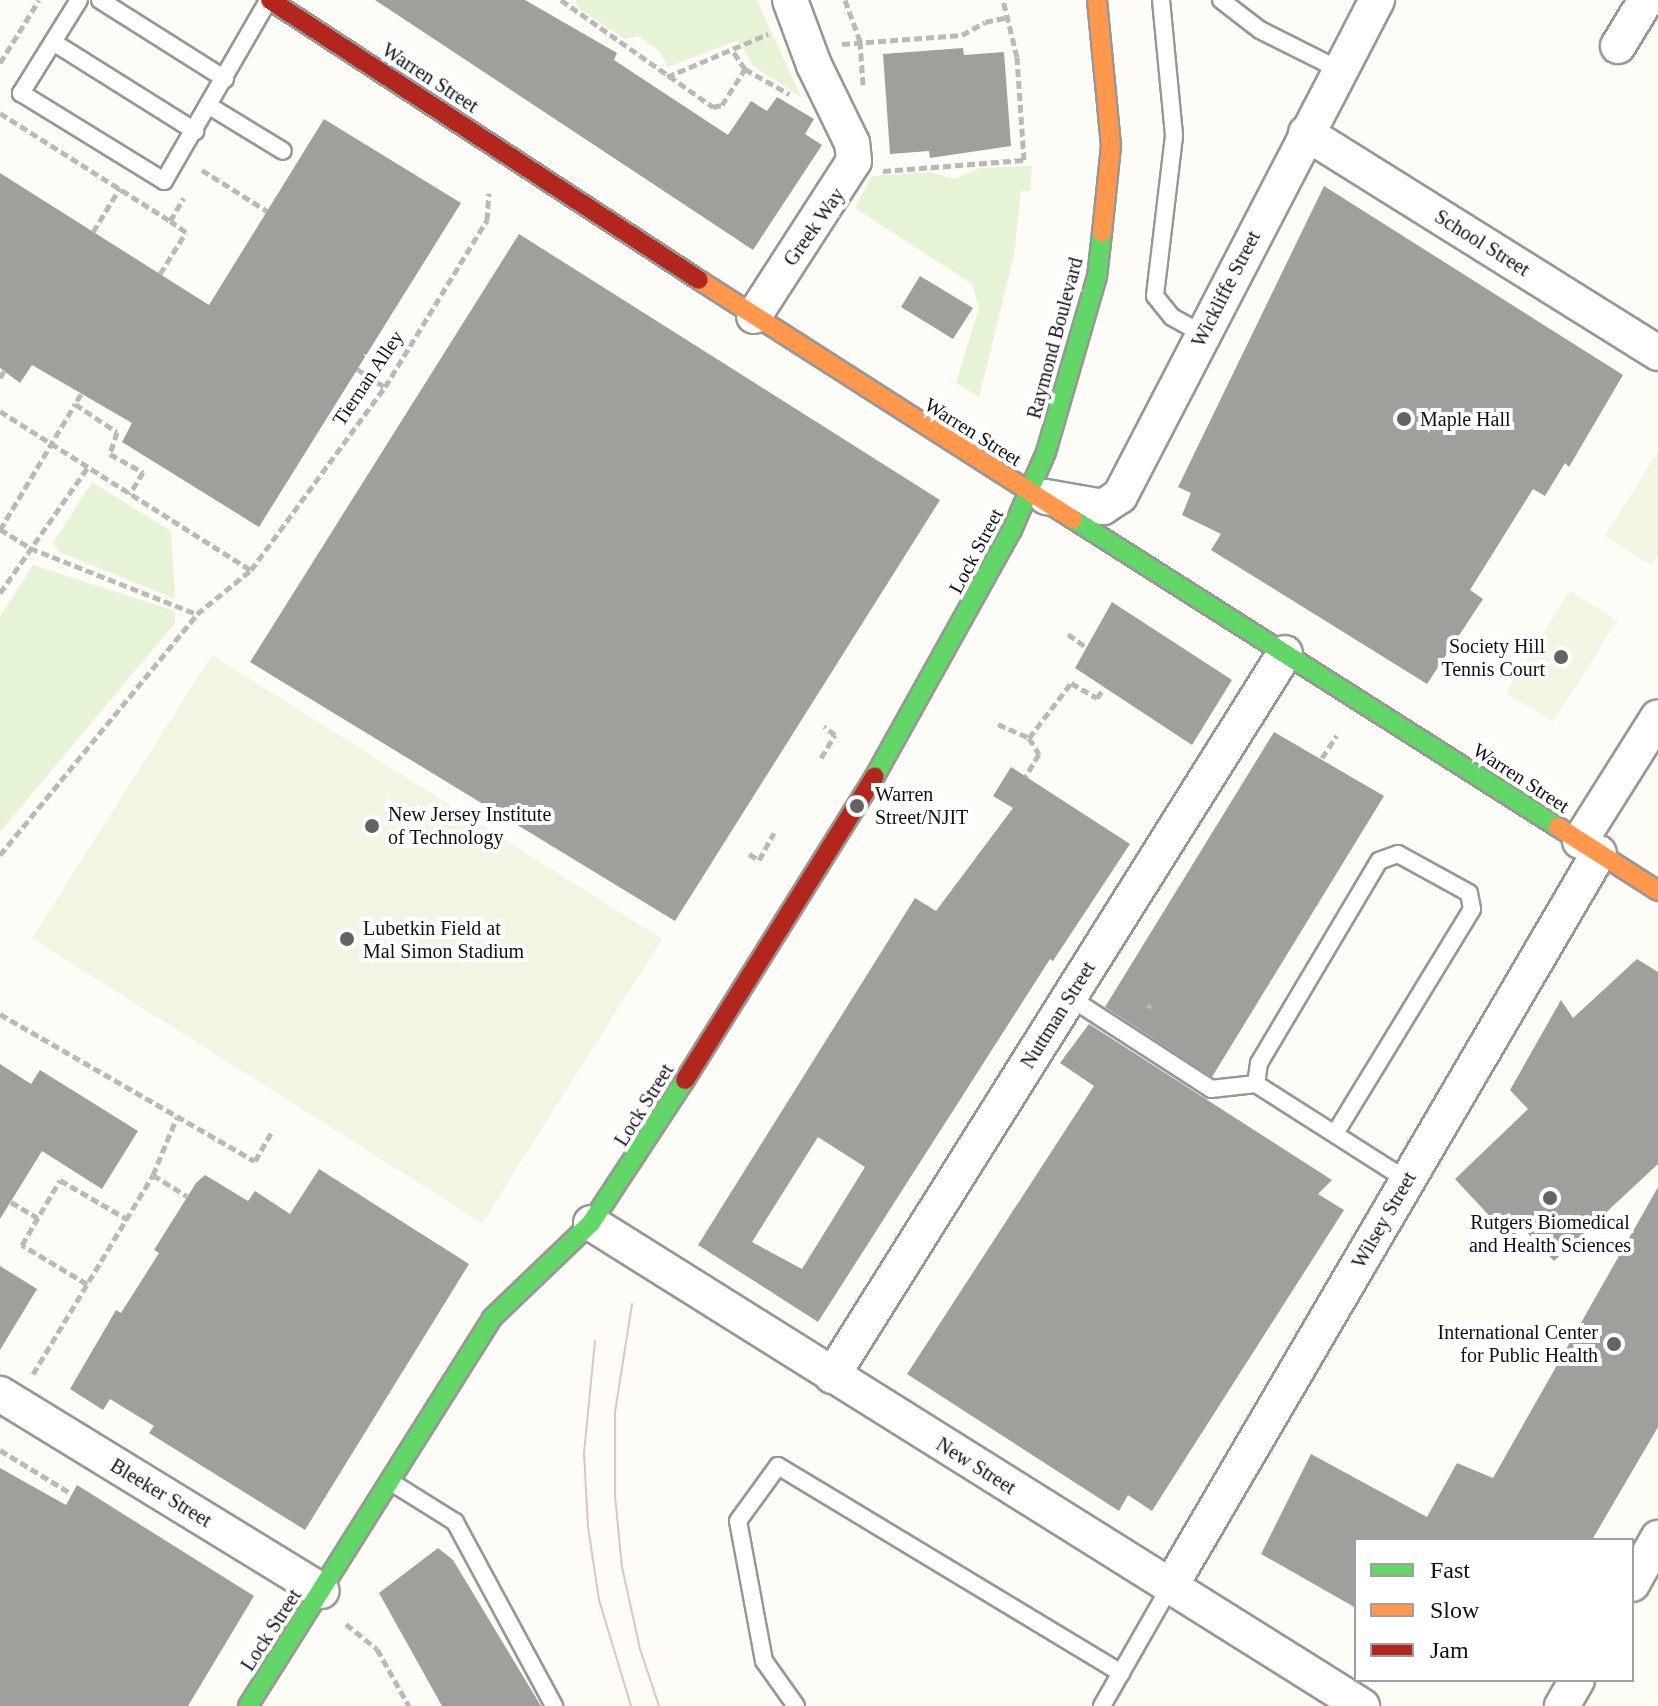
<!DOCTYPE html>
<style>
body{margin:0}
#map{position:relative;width:1658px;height:1706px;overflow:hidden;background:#fdfcf7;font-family:Georgia,serif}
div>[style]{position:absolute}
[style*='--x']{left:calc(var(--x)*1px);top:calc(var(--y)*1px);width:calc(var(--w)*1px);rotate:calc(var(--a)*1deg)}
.green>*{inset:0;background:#e7f3d7}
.pitch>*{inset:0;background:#f0f6e1}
.building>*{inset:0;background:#a19f9c}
.path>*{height:5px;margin-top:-2.5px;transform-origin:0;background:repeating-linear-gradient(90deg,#b9b9b8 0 8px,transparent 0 12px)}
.roads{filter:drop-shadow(2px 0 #979795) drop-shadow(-2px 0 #979795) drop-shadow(0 2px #979795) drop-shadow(0 -2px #979795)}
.lane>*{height:16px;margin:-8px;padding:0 8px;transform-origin:8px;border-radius:8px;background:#fffffe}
.street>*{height:34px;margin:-17px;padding:0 17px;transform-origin:17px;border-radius:17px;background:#fffffe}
.fast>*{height:18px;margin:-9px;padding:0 9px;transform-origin:9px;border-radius:9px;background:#63d668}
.slow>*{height:18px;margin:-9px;padding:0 9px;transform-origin:9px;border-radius:9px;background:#ff974d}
.jam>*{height:18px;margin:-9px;padding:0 9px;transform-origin:9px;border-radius:9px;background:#b3261e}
.tram>*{height:2px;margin:-1px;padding:0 1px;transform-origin:1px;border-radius:1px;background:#d9c6c7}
.dots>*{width:22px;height:22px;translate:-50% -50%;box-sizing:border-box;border:4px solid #fff;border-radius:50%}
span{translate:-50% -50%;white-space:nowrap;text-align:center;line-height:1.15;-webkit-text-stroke:8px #fff;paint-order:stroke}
.street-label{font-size:20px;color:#111}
.poi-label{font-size:20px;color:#111}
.left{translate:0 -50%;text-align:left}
.right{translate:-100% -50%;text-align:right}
.legend{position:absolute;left:1354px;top:1538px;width:280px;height:144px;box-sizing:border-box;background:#fff;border:2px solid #a0a0a0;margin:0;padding:10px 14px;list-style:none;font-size:24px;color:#111}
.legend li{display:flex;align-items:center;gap:16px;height:40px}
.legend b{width:40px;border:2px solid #a0a0a0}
</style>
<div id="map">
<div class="green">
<div style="clip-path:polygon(576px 0,757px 0,801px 97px,753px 66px,738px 40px,668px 67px,659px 51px,638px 36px,625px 39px,578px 8px)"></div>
<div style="clip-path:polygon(1032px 166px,1030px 191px,1021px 191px,1014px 255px,979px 397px,956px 383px,979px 308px,972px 284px,855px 208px,872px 176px,929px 172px,955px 179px,979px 168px)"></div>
<div style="clip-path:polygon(92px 482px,171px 531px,175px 599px,60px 552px,53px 543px)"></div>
<div style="clip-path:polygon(33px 565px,175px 611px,175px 623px,0 832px,0 617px)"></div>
</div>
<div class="pitch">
<div style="clip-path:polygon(1658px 452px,1658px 555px,1651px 565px,1605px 536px)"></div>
<div style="clip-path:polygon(1570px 591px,1617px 621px,1553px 722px,1506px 693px)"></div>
<div style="clip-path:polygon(212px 655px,662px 939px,482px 1223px,32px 938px)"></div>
</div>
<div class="building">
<div style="clip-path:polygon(375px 0,525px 0,617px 53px,614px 60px,728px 135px,751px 101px,767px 111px,777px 97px,814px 119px,805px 134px,822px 145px,753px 250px)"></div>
<div style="clip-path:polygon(963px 48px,964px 55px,1004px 52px,1011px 146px,930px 158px,929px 151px,890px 154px,883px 54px)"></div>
<div style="clip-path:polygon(324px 119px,461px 203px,259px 527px,122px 442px,132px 423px,32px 365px,20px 383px,0 368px,0 173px,209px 305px)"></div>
<div style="clip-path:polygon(1324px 186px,1623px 375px,1569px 467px,1565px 463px,1545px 496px,1533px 489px,1470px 590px,1483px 599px,1427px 684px,1211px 550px,1221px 534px,1182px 515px,1191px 493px,1178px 487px)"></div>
<div style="clip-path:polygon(519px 234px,940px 500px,675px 921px,250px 662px)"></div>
<div style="clip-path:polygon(920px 276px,973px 308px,953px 339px,901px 307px)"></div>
<div style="clip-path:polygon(1112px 602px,1232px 680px,1192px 745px,1075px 668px)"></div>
<div style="clip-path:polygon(1274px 732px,1384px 796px,1212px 1077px,1105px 1007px)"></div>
<div style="clip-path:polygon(evenodd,1011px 767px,1130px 844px,1053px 961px,1050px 959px,818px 1322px,698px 1245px,915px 898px,936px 911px,1013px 808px,993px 796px,1011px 767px,818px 1137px,865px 1167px,802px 1269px,752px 1242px,818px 1137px)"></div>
<div style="clip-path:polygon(1637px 959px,1658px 972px,1658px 1164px,1554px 1261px,1522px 1227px,1511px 1239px,1455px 1179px,1528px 1109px,1510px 1090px,1561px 1000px,1573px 1018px)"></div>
<div style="clip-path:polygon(1089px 1024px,1332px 1180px,1318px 1194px,1344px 1210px,1152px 1511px,1128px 1495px,1119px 1511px,907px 1374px,1094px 1086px,1060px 1063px)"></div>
<div style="clip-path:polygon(0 1064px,31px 1084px,40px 1070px,138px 1131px,102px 1189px,42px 1151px,0 1219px)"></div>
<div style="clip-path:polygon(319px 1169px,469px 1264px,305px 1530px,149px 1433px,154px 1426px,110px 1399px,103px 1410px,70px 1389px,116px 1310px,121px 1313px,159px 1253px,154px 1250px,196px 1183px,205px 1175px,248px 1201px,255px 1191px,290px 1214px)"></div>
<div style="clip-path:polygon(1658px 1187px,1658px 1427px,1592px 1540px,1356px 1540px,1356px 1608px,1261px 1554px,1311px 1454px,1427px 1517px,1457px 1463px,1493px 1478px)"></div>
<div style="clip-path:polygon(0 1266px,37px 1289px,0 1350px)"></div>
<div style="clip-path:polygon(0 1468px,66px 1505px,77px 1485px,254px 1596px,188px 1706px,0 1706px)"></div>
<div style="clip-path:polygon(438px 1548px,453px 1560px,541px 1706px,442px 1706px,379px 1593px)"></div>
</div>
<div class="path">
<div style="--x:561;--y:0;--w:186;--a:35.1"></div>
<div style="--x:713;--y:107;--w:9;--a:-13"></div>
<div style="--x:722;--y:105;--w:43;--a:-57.4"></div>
<div style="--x:745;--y:69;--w:23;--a:-124"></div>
<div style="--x:845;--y:0;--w:44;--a:69.9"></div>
<div style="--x:860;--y:41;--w:44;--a:86.1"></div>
<div style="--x:842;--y:44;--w:120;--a:-4.3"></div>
<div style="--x:962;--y:35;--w:26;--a:-29"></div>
<div style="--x:985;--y:22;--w:25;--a:-12"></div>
<div style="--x:0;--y:63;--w:74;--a:-58.2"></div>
<div style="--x:745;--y:69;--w:51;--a:29.6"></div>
<div style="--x:667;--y:77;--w:110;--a:-23.1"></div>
<div style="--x:0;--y:113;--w:201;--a:32.4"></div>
<div style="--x:202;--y:170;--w:77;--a:32.2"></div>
<div style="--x:883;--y:171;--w:141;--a:-4.5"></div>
<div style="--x:1024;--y:160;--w:103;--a:-93.9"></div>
<div style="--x:1017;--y:57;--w:59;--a:-103.8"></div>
<div style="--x:93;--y:232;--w:52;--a:-58.5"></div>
<div style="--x:160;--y:274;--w:49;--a:-58.2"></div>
<div style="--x:186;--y:232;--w:19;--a:-145"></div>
<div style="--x:170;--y:221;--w:27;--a:-59"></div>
<div style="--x:357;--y:369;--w:33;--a:33"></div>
<div style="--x:0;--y:378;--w:8;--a:-60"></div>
<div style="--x:81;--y:394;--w:12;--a:121"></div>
<div style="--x:75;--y:404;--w:50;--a:33.7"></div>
<div style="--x:117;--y:432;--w:23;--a:108"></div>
<div style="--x:110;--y:454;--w:38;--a:29"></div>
<div style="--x:143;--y:472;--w:26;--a:121"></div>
<div style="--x:0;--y:411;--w:297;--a:32.4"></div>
<div style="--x:0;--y:529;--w:36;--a:32"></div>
<div style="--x:30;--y:548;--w:180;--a:21.6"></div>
<div style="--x:0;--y:530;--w:147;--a:-59.2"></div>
<div style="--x:0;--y:593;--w:154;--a:-55.1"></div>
<div style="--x:1068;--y:634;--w:22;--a:36"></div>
<div style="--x:998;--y:724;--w:34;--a:24"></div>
<div style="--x:1029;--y:738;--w:19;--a:58"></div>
<div style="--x:1039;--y:754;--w:26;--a:121"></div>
<div style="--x:1029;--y:738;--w:69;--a:-52.6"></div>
<div style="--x:1071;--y:683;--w:30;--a:30"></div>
<div style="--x:1097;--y:698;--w:12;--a:-55"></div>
<div style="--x:821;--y:758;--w:27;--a:-59"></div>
<div style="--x:835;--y:735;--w:14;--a:-141"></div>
<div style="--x:1322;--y:758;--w:27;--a:-57"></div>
<div style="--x:749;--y:854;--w:12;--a:31"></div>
<div style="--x:759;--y:860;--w:31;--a:-61"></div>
<div style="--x:0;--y:855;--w:311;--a:-50.7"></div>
<div style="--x:197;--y:614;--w:70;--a:-39.2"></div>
<div style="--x:251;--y:570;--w:227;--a:-53.8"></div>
<div style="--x:385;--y:387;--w:196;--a:-58.6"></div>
<div style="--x:487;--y:220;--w:27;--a:-86"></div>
<div style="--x:1148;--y:1008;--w:4;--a:-56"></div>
<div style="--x:0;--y:1014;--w:294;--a:30"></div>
<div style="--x:255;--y:1161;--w:36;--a:-60"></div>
<div style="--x:153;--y:1175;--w:40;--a:32"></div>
<div style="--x:11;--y:1202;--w:31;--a:31"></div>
<div style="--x:87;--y:1284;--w:76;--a:-149"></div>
<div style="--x:22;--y:1245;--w:75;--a:-59.7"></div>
<div style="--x:60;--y:1180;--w:78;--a:30.2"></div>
<div style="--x:33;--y:1374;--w:232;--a:-58.9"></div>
<div style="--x:153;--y:1175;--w:63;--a:-67.5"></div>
<div style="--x:0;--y:1450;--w:84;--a:31.4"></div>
<div style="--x:346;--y:1624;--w:40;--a:39"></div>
<div style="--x:377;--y:1649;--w:65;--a:60.7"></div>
</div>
<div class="roads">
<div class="lane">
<div style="--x:79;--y:0;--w:110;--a:121.9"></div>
<div style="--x:21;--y:93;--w:168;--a:31.6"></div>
<div style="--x:164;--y:181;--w:208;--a:-60"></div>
<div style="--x:100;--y:0;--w:148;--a:32.3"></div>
<div style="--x:1161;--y:0;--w:137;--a:84.5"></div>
<div style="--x:1174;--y:136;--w:161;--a:96.8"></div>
<div style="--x:1155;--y:296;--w:27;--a:51"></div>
<div style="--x:1172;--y:317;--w:35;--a:29"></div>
<div style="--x:1221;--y:0;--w:49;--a:37.6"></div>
<div style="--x:1260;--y:30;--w:89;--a:26.6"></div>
<div style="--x:53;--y:42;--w:168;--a:32.1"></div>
<div style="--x:211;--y:107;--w:84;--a:31.4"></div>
<div style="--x:1069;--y:997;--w:169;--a:32.9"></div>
<div style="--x:1211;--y:1089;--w:45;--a:-6.3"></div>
<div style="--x:1336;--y:1132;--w:261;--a:-58.6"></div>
<div style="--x:1472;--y:909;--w:16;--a:-101"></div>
<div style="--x:1469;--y:893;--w:81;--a:-151.2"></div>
<div style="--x:1398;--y:854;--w:20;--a:160"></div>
<div style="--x:1379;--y:861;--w:235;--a:120.7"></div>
<div style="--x:1259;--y:1063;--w:21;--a:98"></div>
<div style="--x:1256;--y:1084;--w:180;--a:32.5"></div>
<div style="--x:391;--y:1482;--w:75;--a:32"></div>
<div style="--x:455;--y:1522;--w:209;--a:61.7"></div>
<div style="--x:796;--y:1706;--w:55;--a:-125.4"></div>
<div style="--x:764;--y:1661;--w:142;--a:-100.5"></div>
<div style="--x:738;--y:1521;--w:68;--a:-54"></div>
<div style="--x:778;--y:1466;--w:401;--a:31.1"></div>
<div style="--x:1102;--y:1706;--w:137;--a:-60.3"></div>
</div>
<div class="street">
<div style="--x:1618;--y:46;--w:54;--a:-58.7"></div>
<div style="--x:1306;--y:133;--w:415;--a:32"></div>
<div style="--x:754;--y:316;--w:184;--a:-57.2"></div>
<div style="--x:854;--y:161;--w:18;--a:-96"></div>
<div style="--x:852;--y:143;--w:87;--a:-116"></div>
<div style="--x:814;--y:65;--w:69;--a:-110.3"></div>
<div style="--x:1046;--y:497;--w:58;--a:10"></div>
<div style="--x:1103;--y:507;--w:20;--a:-33"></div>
<div style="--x:1120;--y:496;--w:559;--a:-62.61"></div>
<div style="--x:1580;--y:841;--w:146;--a:-57.8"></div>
<div style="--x:591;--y:1223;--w:910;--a:32.07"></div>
<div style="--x:832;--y:1376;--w:853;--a:-57.93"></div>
<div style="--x:0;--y:1394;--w:377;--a:31.5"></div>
<div style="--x:1632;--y:1584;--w:53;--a:-60.5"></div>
<div style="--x:1170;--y:1587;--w:850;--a:-59.7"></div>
<div style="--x:1562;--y:1706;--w:30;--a:-60"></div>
</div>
<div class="fast">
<div style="--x:1073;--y:519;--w:575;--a:32.42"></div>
<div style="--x:875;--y:776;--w:282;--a:-60.9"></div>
<div style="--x:1012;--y:530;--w:85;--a:-66.4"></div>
<div style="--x:1046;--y:452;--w:182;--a:-73.8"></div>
<div style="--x:1097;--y:277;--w:44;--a:-83.5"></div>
<div style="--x:248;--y:1706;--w:458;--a:-57.8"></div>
<div style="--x:492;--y:1318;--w:137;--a:-43.8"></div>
<div style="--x:591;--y:1223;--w:171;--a:-56.7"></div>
</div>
<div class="slow">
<div style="--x:1097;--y:0;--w:147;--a:84.5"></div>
<div style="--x:1111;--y:146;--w:87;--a:95.9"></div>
<div style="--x:699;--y:280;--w:444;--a:32.6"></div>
<div style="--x:1558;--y:827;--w:119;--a:32.6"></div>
</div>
<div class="jam">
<div style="--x:270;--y:0;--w:512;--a:33.13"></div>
<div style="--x:685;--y:1080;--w:358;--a:-58"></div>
</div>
</div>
<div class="tram">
<div style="--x:632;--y:1304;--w:109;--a:98.9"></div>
<div style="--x:615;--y:1412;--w:84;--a:90"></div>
<div style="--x:615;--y:1496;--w:71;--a:84.4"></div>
<div style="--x:622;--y:1567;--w:84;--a:77.6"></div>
<div style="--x:640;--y:1649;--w:60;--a:71.6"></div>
<div style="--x:595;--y:1341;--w:113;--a:95.6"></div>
<div style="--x:584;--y:1453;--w:74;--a:86.9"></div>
<div style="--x:588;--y:1527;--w:74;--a:81.4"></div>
<div style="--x:599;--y:1600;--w:111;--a:73.2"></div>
</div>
<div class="dots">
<div style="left:1404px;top:419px;background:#646362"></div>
<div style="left:1561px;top:657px;background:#646362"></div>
<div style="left:857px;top:806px;background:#646362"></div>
<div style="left:372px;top:826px;background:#646362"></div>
<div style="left:347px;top:939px;background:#646362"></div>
<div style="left:1550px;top:1198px;background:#646362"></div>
<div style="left:1614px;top:1344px;background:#646362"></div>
</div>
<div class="street-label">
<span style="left:430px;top:78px;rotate:33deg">Warren Street</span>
<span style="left:814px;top:227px;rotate:-55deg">Greek Way</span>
<span style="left:1482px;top:243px;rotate:32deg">School Street</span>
<span style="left:1226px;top:289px;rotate:-63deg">Wickliffe Street</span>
<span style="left:1055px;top:338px;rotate:-75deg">Raymond Boulevard</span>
<span style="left:368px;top:378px;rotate:-56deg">Tiernan Alley</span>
<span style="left:973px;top:432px;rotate:32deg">Warren Street</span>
<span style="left:976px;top:551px;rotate:-62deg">Lock Street</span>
<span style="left:1521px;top:778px;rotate:33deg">Warren Street</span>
<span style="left:1058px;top:1015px;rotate:-58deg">Nuttman Street</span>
<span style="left:644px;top:1105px;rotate:-58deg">Lock Street</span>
<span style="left:1384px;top:1220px;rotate:-60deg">Wilsey Street</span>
<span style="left:976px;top:1466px;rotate:32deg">New Street</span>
<span style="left:161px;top:1493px;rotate:31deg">Bleeker Street</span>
<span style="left:271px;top:1630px;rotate:-57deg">Lock Street</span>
</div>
<div class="poi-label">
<span class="left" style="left:1420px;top:419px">Maple Hall</span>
<span class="right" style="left:1545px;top:658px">Society Hill<br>Tennis Court</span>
<span class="left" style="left:875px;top:806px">Warren<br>Street/NJIT</span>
<span class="left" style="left:388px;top:826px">New Jersey Institute<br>of Technology</span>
<span class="left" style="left:363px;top:940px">Lubetkin Field at<br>Mal Simon Stadium</span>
<span style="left:1550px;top:1234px">Rutgers Biomedical<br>and Health Sciences</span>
<span class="right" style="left:1598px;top:1344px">International Center<br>for Public Health</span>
</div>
<ul class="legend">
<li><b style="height:10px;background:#63d668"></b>Fast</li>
<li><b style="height:10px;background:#ff974d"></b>Slow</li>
<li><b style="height:10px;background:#b3261e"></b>Jam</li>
</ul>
</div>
